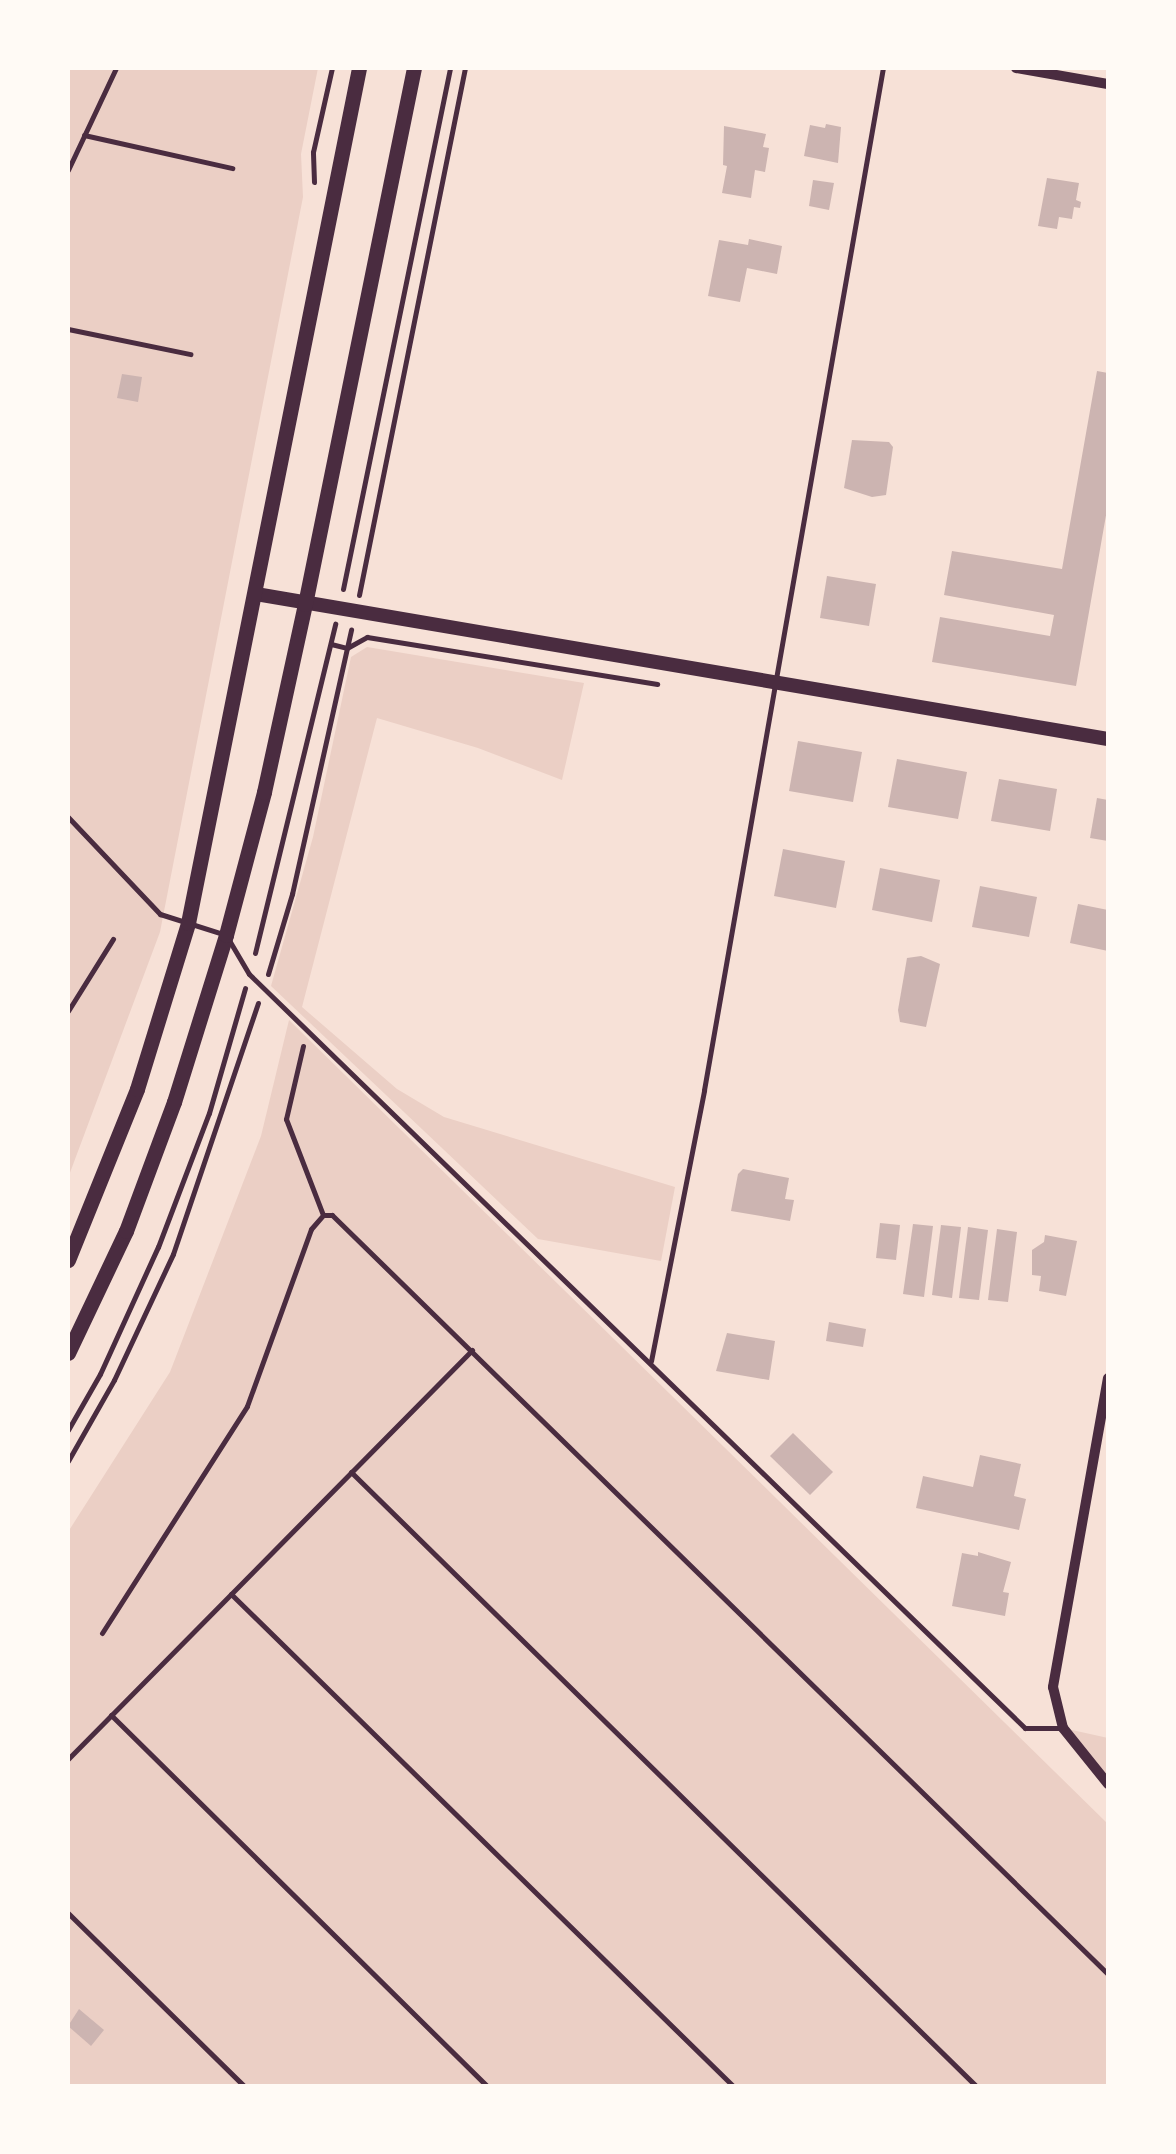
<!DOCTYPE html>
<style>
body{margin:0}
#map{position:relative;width:1176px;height:2154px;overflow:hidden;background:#f7e1d7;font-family:"Crimson Pro",serif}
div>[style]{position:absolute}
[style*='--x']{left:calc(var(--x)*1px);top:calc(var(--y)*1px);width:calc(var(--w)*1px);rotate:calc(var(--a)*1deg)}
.green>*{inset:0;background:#ebcfc5}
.building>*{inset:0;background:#ccb4b1}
.path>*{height:5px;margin:-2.5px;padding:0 2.5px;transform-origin:2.5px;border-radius:2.5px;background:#4a2c40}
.service>*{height:5px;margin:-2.5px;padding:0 2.5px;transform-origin:2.5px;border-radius:2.5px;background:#4a2c40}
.minor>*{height:10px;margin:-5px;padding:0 5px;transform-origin:5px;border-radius:5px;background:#4a2c40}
.tertiary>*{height:14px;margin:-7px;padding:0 7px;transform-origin:7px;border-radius:7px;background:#4a2c40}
.secondary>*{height:15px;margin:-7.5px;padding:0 7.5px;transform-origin:7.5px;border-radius:7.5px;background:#4a2c40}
span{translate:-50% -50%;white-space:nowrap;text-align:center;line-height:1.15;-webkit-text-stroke:10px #fffaf5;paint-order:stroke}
.frame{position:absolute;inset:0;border:70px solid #fffaf5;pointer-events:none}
</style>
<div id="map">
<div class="green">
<div style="clip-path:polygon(68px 68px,318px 68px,301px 154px,303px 197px,160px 932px,68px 1178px)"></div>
<div style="clip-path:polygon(367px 647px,584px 683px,562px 780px,478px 748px,377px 718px,302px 1007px,397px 1089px,444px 1117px,675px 1187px,661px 1261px,538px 1239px,271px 986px,313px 837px,351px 657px)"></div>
<div style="clip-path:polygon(289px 1020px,1108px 1824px,1108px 2086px,68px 2086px,68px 1532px,170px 1372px,261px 1136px)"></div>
<div style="clip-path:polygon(1063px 1728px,1108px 1738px,1108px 1784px)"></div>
</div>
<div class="building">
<div style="clip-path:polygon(826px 124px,841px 127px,838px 163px,804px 156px,810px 125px,825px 128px)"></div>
<div style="clip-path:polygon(724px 126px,766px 134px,763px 147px,769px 148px,765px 172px,755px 170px,751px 198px,722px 193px,727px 166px,723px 165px)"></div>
<div style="clip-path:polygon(1047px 178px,1079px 183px,1076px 200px,1081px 202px,1080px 208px,1074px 207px,1072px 219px,1059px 217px,1057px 229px,1038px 226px)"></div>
<div style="clip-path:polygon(813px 180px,834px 183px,829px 210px,809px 206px)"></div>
<div style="clip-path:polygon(749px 239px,782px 246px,777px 274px,747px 268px,740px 302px,708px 296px,719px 240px,748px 245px)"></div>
<div style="clip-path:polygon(1097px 371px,1108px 373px,1108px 504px,1076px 686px,932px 662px,940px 617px,1050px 636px,1054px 615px,944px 595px,952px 551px,1062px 569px)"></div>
<div style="clip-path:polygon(122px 374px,142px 377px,138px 402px,117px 398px)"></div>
<div style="clip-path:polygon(852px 440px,889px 442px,893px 447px,886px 495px,872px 497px,844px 488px)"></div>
<div style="clip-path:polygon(827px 576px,876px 584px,869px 626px,820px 618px)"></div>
<div style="clip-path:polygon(798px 741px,862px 752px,853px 802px,789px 791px)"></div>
<div style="clip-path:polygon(897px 759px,967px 772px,958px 819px,888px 807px)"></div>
<div style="clip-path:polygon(999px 779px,1057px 789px,1050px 831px,991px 821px)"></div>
<div style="clip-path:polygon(1097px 798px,1108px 800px,1108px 841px,1090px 838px)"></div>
<div style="clip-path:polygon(783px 849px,845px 861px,836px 908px,774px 896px)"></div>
<div style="clip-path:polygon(880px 868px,940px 880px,932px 922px,872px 910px)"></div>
<div style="clip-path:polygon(980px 886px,1037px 897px,1029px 937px,972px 927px)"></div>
<div style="clip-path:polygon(1078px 904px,1108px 910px,1108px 951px,1070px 943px)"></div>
<div style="clip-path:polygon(921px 956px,940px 964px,926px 1027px,900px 1022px,898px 1010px,907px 958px)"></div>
<div style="clip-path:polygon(743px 1169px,789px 1178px,785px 1199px,794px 1200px,790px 1221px,731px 1211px,738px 1174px)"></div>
<div style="clip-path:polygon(880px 1223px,900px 1225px,896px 1260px,876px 1258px)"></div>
<div style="clip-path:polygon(913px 1224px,933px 1226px,924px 1297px,903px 1294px)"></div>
<div style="clip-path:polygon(941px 1225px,961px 1227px,952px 1298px,932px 1295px)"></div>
<div style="clip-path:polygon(968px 1227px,988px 1230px,979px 1300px,959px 1298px)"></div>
<div style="clip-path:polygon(997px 1229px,1017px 1232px,1008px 1302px,988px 1300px)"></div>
<div style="clip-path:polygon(1045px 1235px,1077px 1241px,1066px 1296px,1039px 1291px,1041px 1276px,1032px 1275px,1032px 1250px,1044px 1242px)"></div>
<div style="clip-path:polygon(829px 1322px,866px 1329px,863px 1347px,826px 1341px)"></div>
<div style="clip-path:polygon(727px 1333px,775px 1341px,769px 1380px,716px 1371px)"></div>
<div style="clip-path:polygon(793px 1433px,833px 1472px,810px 1495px,770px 1456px)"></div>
<div style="clip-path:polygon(980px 1455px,1021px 1464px,1014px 1496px,1026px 1499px,1019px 1530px,916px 1508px,923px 1476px,973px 1487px)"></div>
<div style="clip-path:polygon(978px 1552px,1011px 1562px,1003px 1592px,1009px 1593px,1005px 1616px,952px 1606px,962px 1553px,978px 1556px)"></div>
<div style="clip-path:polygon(79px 2009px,104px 2030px,91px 2046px,68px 2026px)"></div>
</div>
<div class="path">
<div style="--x:84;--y:135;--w:152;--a:12.6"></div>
<div style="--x:68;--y:170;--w:113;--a:-64.8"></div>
<div style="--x:314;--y:182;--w:30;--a:-92"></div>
<div style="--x:313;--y:152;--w:86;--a:-77.3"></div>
<div style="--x:68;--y:329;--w:125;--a:11.6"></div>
<div style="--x:343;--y:589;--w:532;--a:-78.39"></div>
<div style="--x:359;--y:595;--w:538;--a:-78.63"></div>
<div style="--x:331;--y:644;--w:16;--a:14"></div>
<div style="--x:347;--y:648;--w:23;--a:-29"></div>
<div style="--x:367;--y:637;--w:294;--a:9.2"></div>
<div style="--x:255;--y:953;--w:339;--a:-76.3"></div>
<div style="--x:268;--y:974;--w:84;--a:-73.3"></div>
<div style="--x:292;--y:894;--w:271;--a:-77.4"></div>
<div style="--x:68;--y:1011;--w:85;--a:-58"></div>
<div style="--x:303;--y:1046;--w:75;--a:103.1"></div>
<div style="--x:286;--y:1119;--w:103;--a:68.9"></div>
<div style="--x:68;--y:1430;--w:64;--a:-60.3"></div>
<div style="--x:100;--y:1374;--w:140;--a:-65.5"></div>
<div style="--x:158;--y:1247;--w:143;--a:-69.2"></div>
<div style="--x:209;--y:1113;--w:130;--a:-73.9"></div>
<div style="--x:68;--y:1461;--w:93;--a:-60.4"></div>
<div style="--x:114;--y:1380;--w:139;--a:-64.9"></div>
<div style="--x:173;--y:1254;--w:265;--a:-71.3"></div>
<div style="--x:351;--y:1472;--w:876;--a:44.49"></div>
<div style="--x:231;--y:1594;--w:703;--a:44.42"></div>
<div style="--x:102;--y:1633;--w:269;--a:-57.4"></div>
<div style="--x:247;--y:1406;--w:188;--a:-70.1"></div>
<div style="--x:311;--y:1229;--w:18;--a:-49"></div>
<div style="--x:323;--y:1215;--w:9;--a:0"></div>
<div style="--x:332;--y:1215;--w:1085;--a:44.37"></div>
<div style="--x:111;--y:1715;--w:528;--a:44.62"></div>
<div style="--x:68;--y:1759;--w:575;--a:-45.35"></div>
<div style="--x:68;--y:1913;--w:247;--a:44.5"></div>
</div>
<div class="service">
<div style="--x:68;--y:817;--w:134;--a:46.5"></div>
<div style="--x:160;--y:914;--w:69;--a:17.7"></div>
<div style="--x:226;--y:935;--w:45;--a:59.5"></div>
<div style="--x:249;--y:974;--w:1082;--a:44.18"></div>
<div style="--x:1025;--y:1728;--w:37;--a:0"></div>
<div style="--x:651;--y:1361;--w:276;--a:-78.9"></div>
<div style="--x:704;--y:1090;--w:1038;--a:-80.07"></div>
</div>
<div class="minor">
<div style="--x:1016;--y:68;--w:93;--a:9.9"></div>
<div style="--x:1108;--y:1378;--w:314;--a:100.1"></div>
<div style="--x:1053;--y:1687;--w:42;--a:76.3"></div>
<div style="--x:1063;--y:1728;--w:72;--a:51.2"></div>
</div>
<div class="tertiary">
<div style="--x:256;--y:594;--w:864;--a:9.66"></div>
</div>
<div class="secondary">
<div style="--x:68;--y:1260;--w:184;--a:-68"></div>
<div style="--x:137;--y:1089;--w:174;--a:-72.9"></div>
<div style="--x:188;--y:923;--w:872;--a:-78.69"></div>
<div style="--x:68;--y:1353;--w:135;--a:-64.6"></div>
<div style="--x:126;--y:1231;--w:138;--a:-69.6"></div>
<div style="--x:174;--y:1102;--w:175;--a:-72.7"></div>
<div style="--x:226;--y:935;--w:148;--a:-75.1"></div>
<div style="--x:264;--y:792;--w:192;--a:-77.7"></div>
<div style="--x:305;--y:604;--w:547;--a:-78.51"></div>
</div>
<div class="frame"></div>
</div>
